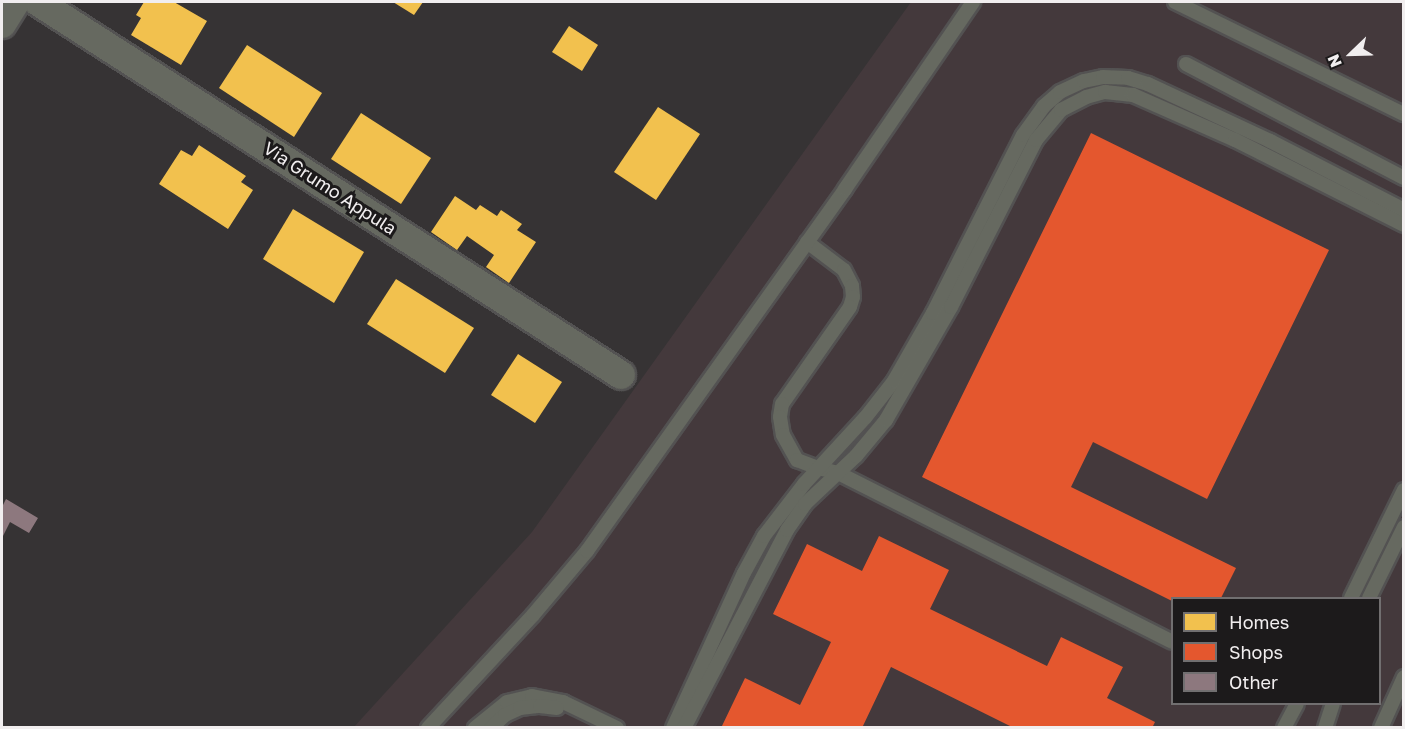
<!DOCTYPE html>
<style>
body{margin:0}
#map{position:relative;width:1405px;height:729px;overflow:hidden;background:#363334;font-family:"Golos Text",sans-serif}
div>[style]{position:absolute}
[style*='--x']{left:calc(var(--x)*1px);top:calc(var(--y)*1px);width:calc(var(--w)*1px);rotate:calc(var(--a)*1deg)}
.built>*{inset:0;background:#44393c}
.homes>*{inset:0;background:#f2c14e}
.shops>*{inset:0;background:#e4572e}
.building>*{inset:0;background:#8d787e}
.roads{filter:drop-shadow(2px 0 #535252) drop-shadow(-2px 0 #535252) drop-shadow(0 2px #535252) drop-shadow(0 -2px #535252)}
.service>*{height:14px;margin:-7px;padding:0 7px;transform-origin:7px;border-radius:7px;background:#666960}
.minor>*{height:28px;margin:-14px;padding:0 14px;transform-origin:14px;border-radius:14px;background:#666960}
span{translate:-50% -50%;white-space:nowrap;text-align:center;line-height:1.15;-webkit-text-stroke:6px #1c1a1b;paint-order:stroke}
.street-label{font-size:18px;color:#f1eeef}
.frame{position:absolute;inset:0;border:3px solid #f1eeef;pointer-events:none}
.legend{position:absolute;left:1171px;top:597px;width:210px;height:108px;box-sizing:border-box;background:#1c1a1b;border:2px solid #716f70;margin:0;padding:8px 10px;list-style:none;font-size:18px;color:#f1eeef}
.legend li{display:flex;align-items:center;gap:12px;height:30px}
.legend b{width:30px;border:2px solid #716f70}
.north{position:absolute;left:1321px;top:24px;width:60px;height:60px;-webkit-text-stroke:4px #1c1a1b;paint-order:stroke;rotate:247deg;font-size:16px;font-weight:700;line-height:24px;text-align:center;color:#f1eeef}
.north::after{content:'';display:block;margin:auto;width:21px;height:27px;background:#f1eeef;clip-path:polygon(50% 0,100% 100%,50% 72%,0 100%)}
</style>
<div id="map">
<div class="built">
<div style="clip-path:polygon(evenodd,911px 2px,1403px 2px,1403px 727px,353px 728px,532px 532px,911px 2px,1172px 598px,1380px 598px,1380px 704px,1172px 704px,1172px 598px)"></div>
</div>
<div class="homes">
<div style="clip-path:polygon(144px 2px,174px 2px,207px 21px,181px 65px,131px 35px,141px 18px,136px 15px)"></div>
<div style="clip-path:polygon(393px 2px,423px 2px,414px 15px)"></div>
<div style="clip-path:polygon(569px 26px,598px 45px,582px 71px,552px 52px)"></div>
<div style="clip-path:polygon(247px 45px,322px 93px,294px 137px,219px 88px)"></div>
<div style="clip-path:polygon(658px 107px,700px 134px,656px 200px,614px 172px)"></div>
<div style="clip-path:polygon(361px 113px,431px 158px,401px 204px,331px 159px)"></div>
<div style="clip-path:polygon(199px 145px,246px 176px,241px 182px,253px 190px,228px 229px,159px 184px,181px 150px,192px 156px)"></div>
<div style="clip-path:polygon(455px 196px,476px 210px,480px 205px,497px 216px,501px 210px,522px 224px,517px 230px,536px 242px,509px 283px,486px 267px,494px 255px,467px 236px,457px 250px,431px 232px)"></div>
<div style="clip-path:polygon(293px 209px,364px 252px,334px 303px,263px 259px)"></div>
<div style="clip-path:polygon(396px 279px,474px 328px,445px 373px,367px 324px)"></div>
<div style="clip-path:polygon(518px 354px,562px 382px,535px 423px,491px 395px)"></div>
</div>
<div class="shops">
<div style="clip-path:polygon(1091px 133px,1329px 250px,1207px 499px,1093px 442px,1071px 487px,1236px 568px,1221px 598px,1172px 598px,1172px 601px,922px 477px)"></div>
<div style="clip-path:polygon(879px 536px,949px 570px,930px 609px,1047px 666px,1061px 637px,1123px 667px,1107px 698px,1155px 722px,1152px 728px,1014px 728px,891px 667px,862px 728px,721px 728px,745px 678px,800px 705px,831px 642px,773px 614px,807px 544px,862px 571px)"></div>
</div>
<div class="building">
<div style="clip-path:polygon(6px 499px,38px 518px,29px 533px,10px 522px,2px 538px,2px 507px)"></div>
</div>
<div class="roads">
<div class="service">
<div style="--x:1175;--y:2;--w:255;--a:26.1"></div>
<div style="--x:1186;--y:64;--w:246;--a:27.6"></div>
<div style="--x:807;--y:242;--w:46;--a:37.1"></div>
<div style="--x:844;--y:270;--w:18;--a:63"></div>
<div style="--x:852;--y:286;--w:11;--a:85"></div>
<div style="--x:853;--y:297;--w:10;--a:107"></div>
<div style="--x:850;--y:307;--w:118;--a:125"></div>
<div style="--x:782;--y:404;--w:13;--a:99"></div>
<div style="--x:780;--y:417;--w:18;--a:81"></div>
<div style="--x:783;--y:435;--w:29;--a:61"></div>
<div style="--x:797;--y:460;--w:22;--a:21"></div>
<div style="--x:818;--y:468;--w:21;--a:14"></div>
<div style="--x:838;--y:473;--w:374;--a:26.8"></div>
<div style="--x:1351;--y:598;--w:120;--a:-63.9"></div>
<div style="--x:1369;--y:598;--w:79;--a:-63.8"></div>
<div style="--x:428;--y:728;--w:154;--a:-47.1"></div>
<div style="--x:533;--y:615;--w:84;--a:-49.8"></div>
<div style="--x:587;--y:551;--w:445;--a:-54.5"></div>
<div style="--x:845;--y:189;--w:227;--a:-55.6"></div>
<div style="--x:475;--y:728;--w:41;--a:-39.1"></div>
<div style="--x:507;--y:702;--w:26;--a:-13"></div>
<div style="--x:532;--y:696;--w:32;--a:11"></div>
<div style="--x:563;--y:702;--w:60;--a:25.7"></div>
<div style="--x:491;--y:728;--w:19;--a:-43"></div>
<div style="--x:505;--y:715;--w:17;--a:-25"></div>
<div style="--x:520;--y:708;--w:20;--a:-6"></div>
<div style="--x:540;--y:706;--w:17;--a:7"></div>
<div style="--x:673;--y:728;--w:170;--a:-65.4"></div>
<div style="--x:744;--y:573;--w:42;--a:-61.6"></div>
<div style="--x:764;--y:536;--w:66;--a:-52.4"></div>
<div style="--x:804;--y:484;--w:90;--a:-47.3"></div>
<div style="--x:865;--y:418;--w:47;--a:-51.9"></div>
<div style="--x:894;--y:381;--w:78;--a:-60.2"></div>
<div style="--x:933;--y:313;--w:199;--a:-63.2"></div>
<div style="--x:1023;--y:135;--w:36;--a:-54"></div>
<div style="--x:1044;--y:106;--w:21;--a:-41"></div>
<div style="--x:1060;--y:92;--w:26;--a:-25"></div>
<div style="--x:1084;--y:81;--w:19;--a:-12"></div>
<div style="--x:1103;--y:77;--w:25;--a:2"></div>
<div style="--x:1128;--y:78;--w:21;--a:17"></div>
<div style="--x:1148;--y:84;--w:135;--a:25"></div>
<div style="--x:1270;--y:141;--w:151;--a:27.2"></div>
<div style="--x:684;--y:728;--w:223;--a:-62.5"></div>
<div style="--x:787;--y:530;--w:32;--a:-55"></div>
<div style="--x:805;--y:504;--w:70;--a:-43.3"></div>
<div style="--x:856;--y:456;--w:47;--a:-50.2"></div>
<div style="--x:886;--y:420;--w:130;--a:-60.1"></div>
<div style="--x:951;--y:307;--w:187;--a:-63"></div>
<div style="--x:1036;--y:140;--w:39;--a:-50"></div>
<div style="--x:1061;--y:110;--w:28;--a:-27"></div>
<div style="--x:1086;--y:97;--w:20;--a:-15"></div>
<div style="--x:1105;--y:92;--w:28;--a:6"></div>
<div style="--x:1133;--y:95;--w:111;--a:23.8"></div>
<div style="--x:1235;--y:140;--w:189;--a:26.7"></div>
<div style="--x:1284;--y:728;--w:27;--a:-62"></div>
<div style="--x:1325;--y:728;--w:25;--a:-72"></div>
<div style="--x:1381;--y:728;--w:56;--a:-65.7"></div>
</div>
<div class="minor">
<div style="--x:38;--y:2;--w:692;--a:32.61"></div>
<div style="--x:2;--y:24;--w:26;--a:-58"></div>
</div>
</div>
<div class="street-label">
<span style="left:330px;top:188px;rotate:33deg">Via Grumo Appula</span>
</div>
<div class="frame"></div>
<ul class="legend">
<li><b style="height:16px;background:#f2c14e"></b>Homes</li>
<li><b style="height:16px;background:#e4572e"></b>Shops</li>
<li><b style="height:16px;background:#8d787e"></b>Other</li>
</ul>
<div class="north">N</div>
</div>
